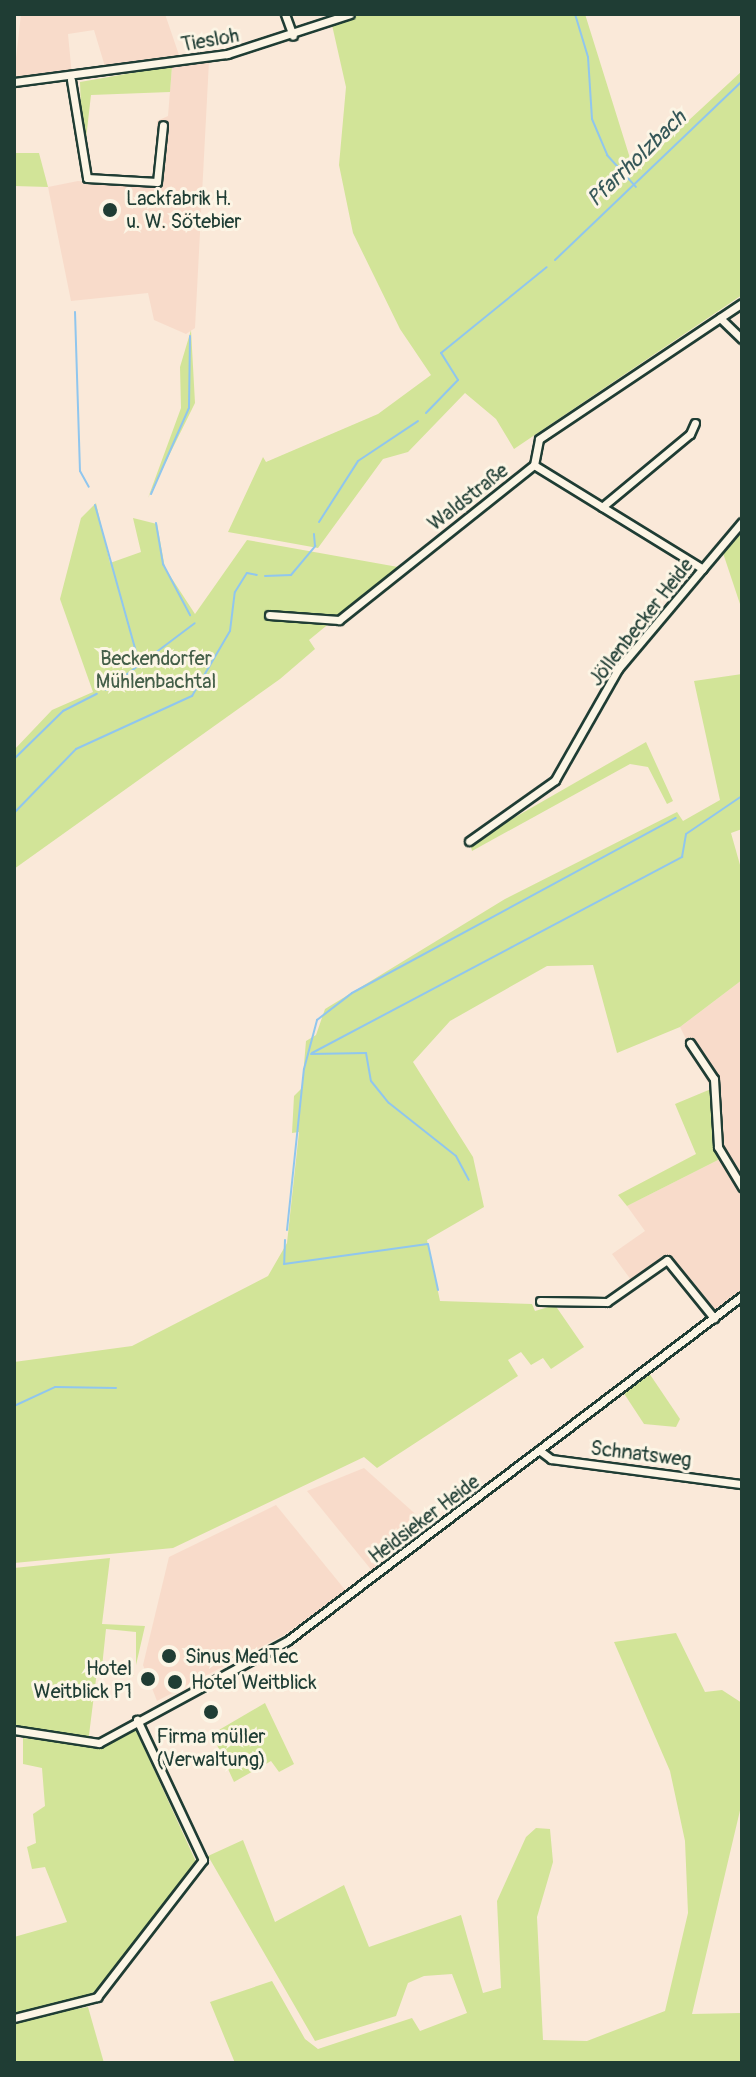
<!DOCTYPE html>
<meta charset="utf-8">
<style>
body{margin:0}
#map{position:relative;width:756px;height:2077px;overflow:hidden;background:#fae9d9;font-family:Pangolin,sans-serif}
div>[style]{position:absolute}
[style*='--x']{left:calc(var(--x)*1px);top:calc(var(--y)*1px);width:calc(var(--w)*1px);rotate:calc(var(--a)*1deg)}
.built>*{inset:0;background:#f8dbca}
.green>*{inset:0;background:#d2e498}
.stream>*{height:2px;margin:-1px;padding:0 1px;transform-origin:1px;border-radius:1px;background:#90c6ee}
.roads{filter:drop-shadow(2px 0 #1f3d34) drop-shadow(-2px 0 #1f3d34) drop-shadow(0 2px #1f3d34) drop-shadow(0 -2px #1f3d34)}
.minor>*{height:7px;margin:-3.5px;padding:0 3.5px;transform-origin:3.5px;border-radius:3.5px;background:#fcf5e5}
.dots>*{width:22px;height:22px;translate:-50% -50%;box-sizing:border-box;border:4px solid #fcf5e5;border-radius:50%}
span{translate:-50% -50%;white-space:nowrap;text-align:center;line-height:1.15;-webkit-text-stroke:6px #fcf5e5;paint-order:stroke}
.street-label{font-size:20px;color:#1f3d34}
.poi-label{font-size:20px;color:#1f3d34}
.left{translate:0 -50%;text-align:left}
.right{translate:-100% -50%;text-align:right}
.park-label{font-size:20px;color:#435e48}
.water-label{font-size:22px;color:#365859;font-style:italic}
.frame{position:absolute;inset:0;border:16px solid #1f3d34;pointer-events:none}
</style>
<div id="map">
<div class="built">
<div style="clip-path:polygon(21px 14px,165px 14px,180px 58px,106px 70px,94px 30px,68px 34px,72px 76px,23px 80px,14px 76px)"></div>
<div style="clip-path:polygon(209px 61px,195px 328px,186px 334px,154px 320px,148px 293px,71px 301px,48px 187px,78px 181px,154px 187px,157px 121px,168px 116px,172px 66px)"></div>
<div style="clip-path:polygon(742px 980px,742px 1290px,713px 1312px,672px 1259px,631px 1280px,612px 1254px,645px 1231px,627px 1206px,718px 1160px,711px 1089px,680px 1027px)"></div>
<div style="clip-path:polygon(364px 1468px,431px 1528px,373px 1572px,307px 1491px)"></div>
<div style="clip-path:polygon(276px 1505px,346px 1591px,284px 1635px,157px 1701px,143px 1665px,169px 1557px)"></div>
</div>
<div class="green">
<div style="clip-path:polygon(349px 14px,585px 14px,634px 171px,742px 71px,742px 295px,514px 449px,496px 419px,465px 393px,408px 452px,383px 459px,318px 548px,228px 532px,263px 457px,266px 462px,378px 414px,431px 375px,400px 329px,353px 233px,339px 165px,346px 87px,332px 25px)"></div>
<div style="clip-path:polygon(172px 66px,170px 92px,91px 95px,83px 165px,80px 82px)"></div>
<div style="clip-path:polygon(14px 153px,39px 153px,48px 187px,14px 186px)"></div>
<div style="clip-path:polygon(191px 330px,195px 403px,148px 498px,181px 408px,180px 367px)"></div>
<div style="clip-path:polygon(96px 503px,110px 563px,141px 552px,133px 518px,157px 524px,165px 568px,195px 614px,247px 540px,398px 567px,309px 640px,315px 649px,280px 679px,14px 869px,14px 750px,52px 710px,93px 692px,60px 599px,81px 518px)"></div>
<div style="clip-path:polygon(742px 530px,742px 610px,723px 553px)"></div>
<div style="clip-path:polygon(742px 674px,742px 829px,731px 833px,742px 872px,742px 980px,680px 1027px,617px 1053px,593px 965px,547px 966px,450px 1021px,413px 1062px,473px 1157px,484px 1207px,427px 1240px,440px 1301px,532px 1304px,535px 1311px,555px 1305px,584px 1347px,551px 1369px,543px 1358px,531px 1365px,521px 1352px,508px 1360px,518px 1376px,377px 1468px,364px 1457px,173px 1548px,14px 1563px,14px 1362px,132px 1346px,268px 1276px,287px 1243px,299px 1132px,292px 1133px,294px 1096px,302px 1088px,306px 1041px,316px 1035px,325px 1009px,505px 899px,677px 812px,683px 821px,720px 800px,694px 681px)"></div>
<div style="clip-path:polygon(646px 742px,673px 801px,667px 804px,648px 767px,630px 764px,472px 851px,470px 843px)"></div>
<div style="clip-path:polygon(711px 1089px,718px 1160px,627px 1206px,618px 1195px,696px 1154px,675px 1104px)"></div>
<div style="clip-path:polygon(649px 1373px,680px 1419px,676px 1427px,644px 1424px,623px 1392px)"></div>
<div style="clip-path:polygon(110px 1558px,102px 1624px,145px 1626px,136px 1665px,136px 1632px,106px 1629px,102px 1667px,135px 1676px,97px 1671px,88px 1743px,14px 1728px,14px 1568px)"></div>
<div style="clip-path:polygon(676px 1633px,705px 1692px,722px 1690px,742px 1703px,742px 1802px,692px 2014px,742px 2013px,742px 2063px,235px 2063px,210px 2002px,272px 1981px,305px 2039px,318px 2049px,412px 2018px,420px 2031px,467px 2013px,452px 1974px,424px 1976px,408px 1983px,396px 2016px,315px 2041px,208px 1856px,243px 1840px,275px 1922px,344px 1885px,369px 1947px,461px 1915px,483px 1993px,501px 1988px,497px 1901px,526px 1837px,536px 1828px,550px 1829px,553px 1862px,537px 1917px,543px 2040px,587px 2041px,665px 2011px,688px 1913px,685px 1841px,670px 1771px,614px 1642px)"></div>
<div style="clip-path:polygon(265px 1703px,294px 1764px,279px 1772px,271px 1761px,234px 1782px,212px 1734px)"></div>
<div style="clip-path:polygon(135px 1728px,197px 1864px,94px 1992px,76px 2003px,14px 2014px,14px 1937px,67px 1922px,45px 1867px,32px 1869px,27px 1847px,36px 1843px,33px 1814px,45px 1806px,42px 1768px,23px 1764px,23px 1738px,94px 1747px)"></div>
<div style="clip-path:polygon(88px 2007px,104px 2063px,14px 2063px,14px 2019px)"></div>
</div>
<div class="stream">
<div style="--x:575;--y:14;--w:45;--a:73.2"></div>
<div style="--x:588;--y:57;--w:62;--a:86.3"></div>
<div style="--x:592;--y:119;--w:39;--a:67"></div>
<div style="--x:607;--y:155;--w:43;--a:47.8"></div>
<div style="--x:555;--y:260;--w:259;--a:-43.7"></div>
<div style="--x:75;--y:312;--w:159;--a:88.2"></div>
<div style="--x:80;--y:471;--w:18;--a:61"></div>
<div style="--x:426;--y:413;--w:46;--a:-45.9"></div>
<div style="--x:458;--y:380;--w:32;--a:-122"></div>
<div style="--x:441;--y:353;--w:136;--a:-39.1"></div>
<div style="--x:151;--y:494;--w:94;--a:-66.2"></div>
<div style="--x:189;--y:408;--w:72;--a:-89.2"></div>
<div style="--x:95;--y:505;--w:167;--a:74.4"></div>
<div style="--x:319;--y:522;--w:72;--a:-57.4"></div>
<div style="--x:358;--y:461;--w:72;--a:-33.7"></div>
<div style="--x:156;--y:523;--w:42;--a:80.3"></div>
<div style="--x:163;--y:564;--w:58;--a:62.1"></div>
<div style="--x:265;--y:576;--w:26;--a:-2"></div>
<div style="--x:291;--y:575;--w:38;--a:-50"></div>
<div style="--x:315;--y:546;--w:12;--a:-95"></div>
<div style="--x:106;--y:690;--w:111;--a:-37"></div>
<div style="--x:14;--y:759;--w:69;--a:-44.4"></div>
<div style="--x:63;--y:711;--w:38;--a:-27"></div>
<div style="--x:14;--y:813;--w:89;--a:-45.9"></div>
<div style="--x:76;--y:749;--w:128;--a:-24.6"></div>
<div style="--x:192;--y:696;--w:75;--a:-59.7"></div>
<div style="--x:230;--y:631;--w:39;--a:-83"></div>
<div style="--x:235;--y:592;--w:22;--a:-58"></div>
<div style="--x:247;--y:573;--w:10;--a:11"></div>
<div style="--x:312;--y:1053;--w:419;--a:-27.9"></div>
<div style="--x:682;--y:857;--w:23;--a:-80"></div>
<div style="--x:686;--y:834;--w:68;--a:-34.2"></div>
<div style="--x:311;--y:1054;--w:55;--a:-1"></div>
<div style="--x:366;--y:1053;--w:28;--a:80"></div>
<div style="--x:371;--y:1081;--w:28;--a:51"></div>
<div style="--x:389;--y:1103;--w:85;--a:38.3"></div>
<div style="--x:456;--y:1156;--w:27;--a:62"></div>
<div style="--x:287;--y:1230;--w:162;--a:-84"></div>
<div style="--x:304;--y:1069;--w:51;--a:-75.1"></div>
<div style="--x:317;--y:1020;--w:44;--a:-37.6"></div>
<div style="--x:352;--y:993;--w:368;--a:-28.4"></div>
<div style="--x:285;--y:1240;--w:24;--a:92"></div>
<div style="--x:284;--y:1264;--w:145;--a:-7.9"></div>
<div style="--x:428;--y:1244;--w:47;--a:77.7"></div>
<div style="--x:14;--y:1406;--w:45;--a:-24.9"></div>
<div style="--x:55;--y:1387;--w:61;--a:0.9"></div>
</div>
<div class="roads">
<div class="minor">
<div style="--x:285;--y:14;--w:23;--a:70"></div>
<div style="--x:71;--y:80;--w:99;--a:80.7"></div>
<div style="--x:87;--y:178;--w:70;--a:3.3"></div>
<div style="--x:157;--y:182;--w:57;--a:-84"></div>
<div style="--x:14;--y:82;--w:215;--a:-7.5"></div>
<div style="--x:227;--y:54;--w:129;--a:-18"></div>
<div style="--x:720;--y:318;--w:30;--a:44"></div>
<div style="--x:534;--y:465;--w:26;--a:-79"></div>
<div style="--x:539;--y:439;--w:244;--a:-33.8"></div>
<div style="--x:534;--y:465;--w:198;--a:31.6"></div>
<div style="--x:602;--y:507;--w:114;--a:-39.7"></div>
<div style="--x:690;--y:434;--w:12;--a:-66"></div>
<div style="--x:269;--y:615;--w:70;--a:4.1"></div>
<div style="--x:339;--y:620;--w:249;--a:-38.5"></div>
<div style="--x:469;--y:841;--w:105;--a:-35.3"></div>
<div style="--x:555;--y:780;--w:128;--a:-60.4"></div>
<div style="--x:618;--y:669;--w:192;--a:-49.9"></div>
<div style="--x:690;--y:1043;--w:43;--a:56.3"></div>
<div style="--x:714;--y:1079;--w:68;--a:86.6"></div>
<div style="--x:718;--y:1147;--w:47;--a:59"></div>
<div style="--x:540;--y:1301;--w:67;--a:0.9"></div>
<div style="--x:607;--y:1302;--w:73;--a:-35"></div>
<div style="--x:667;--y:1260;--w:75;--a:51"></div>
<div style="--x:539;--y:1450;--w:15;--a:37"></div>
<div style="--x:551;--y:1459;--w:193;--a:7.5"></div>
<div style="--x:14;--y:1730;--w:86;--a:8.7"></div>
<div style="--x:99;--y:1743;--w:214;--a:-28.5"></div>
<div style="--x:287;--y:1641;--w:571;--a:-37.17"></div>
<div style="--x:14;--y:2018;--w:86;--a:-14.2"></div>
<div style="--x:97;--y:1997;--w:173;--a:-52.3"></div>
<div style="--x:203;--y:1860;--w:155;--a:-115.2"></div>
</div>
</div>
<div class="dots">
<div style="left:110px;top:210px;background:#1f3d34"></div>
<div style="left:169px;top:1656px;background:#1f3d34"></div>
<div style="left:148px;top:1679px;background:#1f3d34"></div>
<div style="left:175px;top:1682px;background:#1f3d34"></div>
<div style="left:211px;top:1712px;background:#1f3d34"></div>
</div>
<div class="street-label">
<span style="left:210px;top:40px;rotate:-10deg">Tiesloh</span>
<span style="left:468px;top:497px;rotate:-38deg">Waldstraße</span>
<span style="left:641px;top:622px;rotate:-52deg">Jöllenbecker Heide</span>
<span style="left:641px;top:1454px;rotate:7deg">Schnatsweg</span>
<span style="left:424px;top:1519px;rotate:-37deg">Heidsieker Heide</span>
</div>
<div class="poi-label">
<span class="left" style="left:126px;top:210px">Lackfabrik H.<br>u. W. Sötebier</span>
<span class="left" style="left:185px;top:1656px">Sinus MedTec</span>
<span class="right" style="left:132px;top:1680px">Hotel<br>Weitblick P1</span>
<span class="left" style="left:191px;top:1682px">Hotel Weitblick</span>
<span style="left:211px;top:1748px">Firma müller<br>(Verwaltung)</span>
</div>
<div class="park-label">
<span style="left:156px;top:670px">Beckendorfer<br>Mühlenbachtal</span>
</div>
<div class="water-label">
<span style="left:637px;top:159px;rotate:-44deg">Pfarrholzbach</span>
</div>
<div class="frame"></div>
</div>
